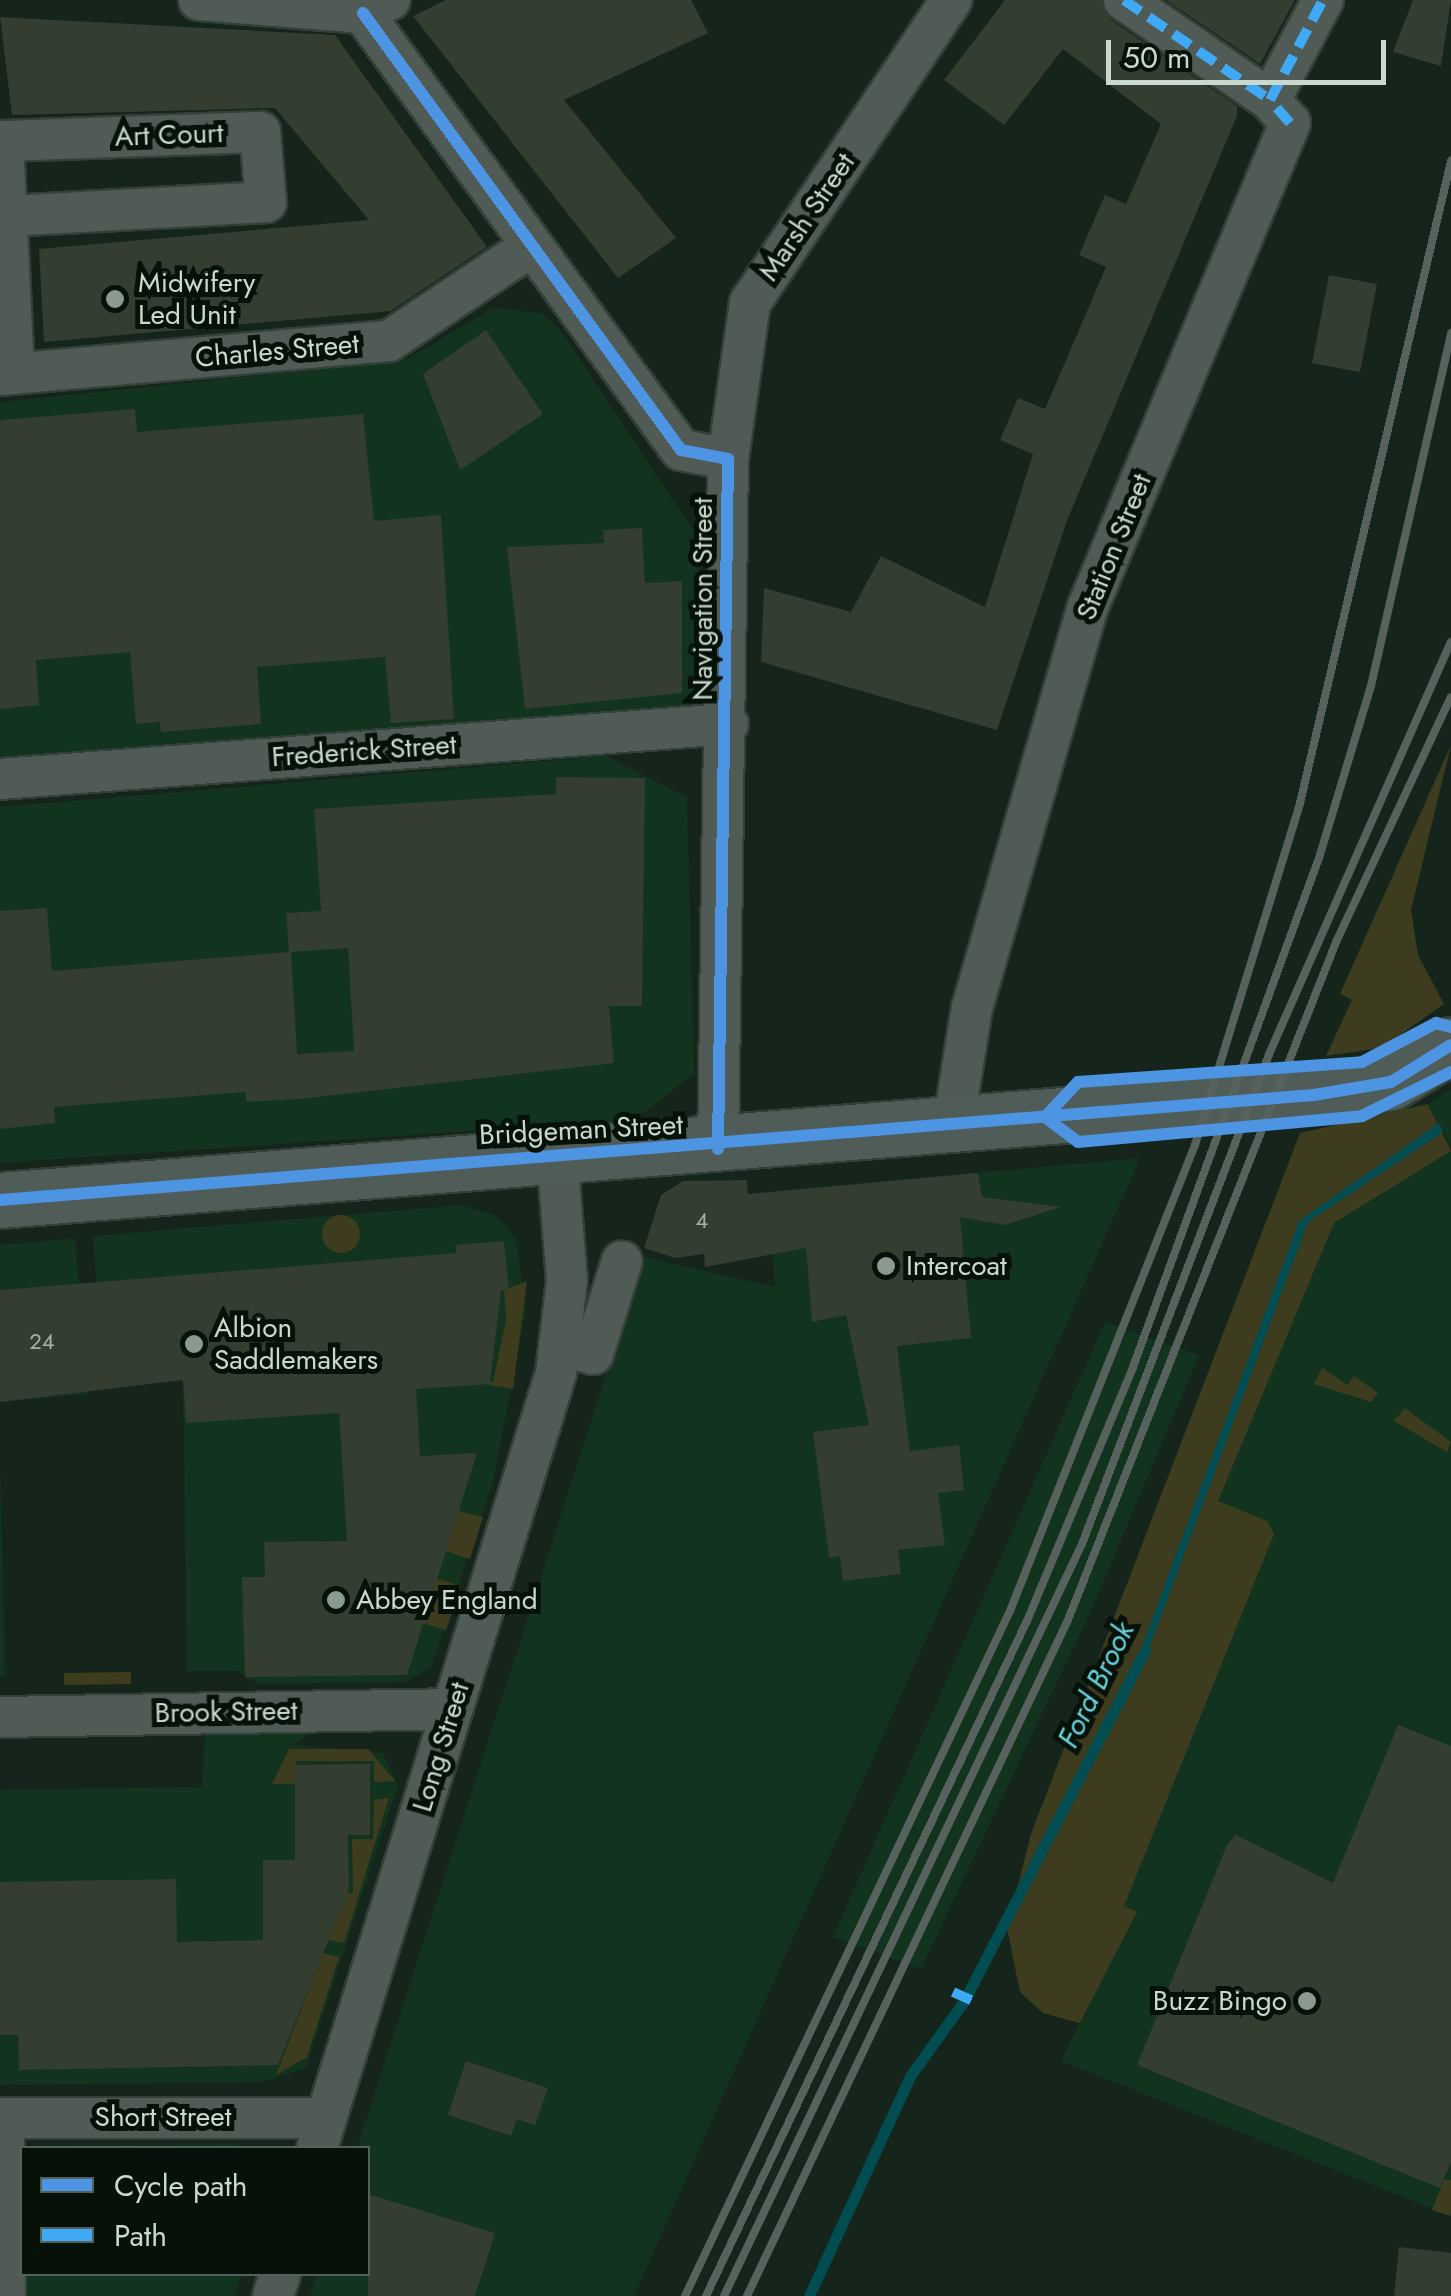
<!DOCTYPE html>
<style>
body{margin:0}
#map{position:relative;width:1451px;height:2296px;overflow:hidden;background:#15251b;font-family:Jost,sans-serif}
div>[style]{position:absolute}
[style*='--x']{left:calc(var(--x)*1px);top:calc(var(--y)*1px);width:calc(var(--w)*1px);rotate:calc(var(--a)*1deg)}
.built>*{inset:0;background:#12331e}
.green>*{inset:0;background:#3e3c1e}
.round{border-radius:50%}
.water>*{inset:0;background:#024d51}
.stream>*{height:11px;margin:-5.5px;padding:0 5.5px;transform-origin:5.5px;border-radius:5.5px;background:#024d51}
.building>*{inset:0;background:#333d30}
.roads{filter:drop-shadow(2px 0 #334038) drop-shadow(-2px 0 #334038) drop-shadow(0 2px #334038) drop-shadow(0 -2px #334038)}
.street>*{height:40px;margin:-20px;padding:0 20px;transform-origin:20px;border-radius:20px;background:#505b56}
.secondary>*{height:55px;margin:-27.5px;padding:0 27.5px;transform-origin:27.5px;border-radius:27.5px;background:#505c57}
.rail>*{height:8px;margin:-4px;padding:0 4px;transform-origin:4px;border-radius:4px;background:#57625c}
.quiet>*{height:10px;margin-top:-5px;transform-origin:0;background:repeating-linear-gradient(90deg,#3fa9f5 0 20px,transparent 0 30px)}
.cycleway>*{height:12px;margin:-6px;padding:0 6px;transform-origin:6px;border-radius:6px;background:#4d94e3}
.dots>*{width:28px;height:28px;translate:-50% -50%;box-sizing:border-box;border:5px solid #061109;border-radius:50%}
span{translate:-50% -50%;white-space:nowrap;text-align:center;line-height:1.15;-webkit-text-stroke:10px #061109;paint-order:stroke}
.number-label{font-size:22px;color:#a4b2a6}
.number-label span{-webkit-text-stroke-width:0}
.street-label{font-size:28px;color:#c9d9cd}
.poi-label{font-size:28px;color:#c9d9cd}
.left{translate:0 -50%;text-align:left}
.right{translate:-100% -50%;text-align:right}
.water-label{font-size:30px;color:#68d1da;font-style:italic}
.legend{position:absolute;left:20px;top:2146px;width:350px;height:130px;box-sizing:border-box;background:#061109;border:2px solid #546157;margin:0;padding:12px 18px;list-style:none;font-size:30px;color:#c9d9cd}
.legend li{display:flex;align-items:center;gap:20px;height:50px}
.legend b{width:50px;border:2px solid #546157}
.scale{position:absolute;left:1106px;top:40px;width:280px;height:45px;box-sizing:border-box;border:5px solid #c9d9cd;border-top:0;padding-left:12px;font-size:30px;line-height:35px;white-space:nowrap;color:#c9d9cd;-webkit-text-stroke:8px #061109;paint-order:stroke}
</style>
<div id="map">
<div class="built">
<div style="clip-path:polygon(493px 308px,541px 313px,559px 328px,699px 539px,700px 705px,0 762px,0 402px,406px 360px)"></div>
<div style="clip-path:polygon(606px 756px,687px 797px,694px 1074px,634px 1120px,0 1163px,0 807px)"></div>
<div style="clip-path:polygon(1451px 1089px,1451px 1146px,1428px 1104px)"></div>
<div style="clip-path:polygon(1451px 1151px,1451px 2216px,1061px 2061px,1136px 1913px,1124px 1906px,1267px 1521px,1217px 1502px,1334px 1223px)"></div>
<div style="clip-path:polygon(1140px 1158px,634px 2296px,310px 2296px,317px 2274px,368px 2274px,368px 2148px,357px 2148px,644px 1257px,775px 1287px,767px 1192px)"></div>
<div style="clip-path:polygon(462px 1205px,496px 1216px,516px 1238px,526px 1310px,493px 1481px,431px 1668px,405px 1682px,258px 1684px,238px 1671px,187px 1671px,183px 1381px,104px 1386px,93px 1236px)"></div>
<div style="clip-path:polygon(75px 1238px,88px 1394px,0 1402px,0 1245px)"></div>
<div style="clip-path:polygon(1105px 1322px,1199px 1355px,1094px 1604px,921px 1969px,833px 1937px)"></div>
<div style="clip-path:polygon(0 1455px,5px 1677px,0 1677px)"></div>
<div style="clip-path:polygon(310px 1733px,293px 1745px,383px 1753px,398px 1785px,306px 2068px,261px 2082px,0 2085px,0 1790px,202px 1787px,205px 1735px)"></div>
<div style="clip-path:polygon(237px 2144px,244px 2148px,22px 2148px,22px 2274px,242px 2274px,234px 2296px,0 2296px,0 2146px)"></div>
</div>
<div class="green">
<div style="clip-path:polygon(1451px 745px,1411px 910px,1418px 955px,1444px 1004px,1381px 1048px,1326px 1056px,1352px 1000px,1340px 994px)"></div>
<div style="clip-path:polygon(1428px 1104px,1451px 1151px,1334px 1223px,1218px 1501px,1267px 1521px,1274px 1534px,1124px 1906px,1137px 1912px,1080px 2023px,1043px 2013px,1020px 1992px,1007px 1928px,1031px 1834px,1300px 1133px)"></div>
<div class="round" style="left:322px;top:1215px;width:38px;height:38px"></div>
<div style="clip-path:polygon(527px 1281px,513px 1389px,485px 1384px,493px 1382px,506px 1320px,504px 1290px)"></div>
<div style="clip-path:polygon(1322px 1368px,1347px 1385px,1354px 1376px,1378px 1393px,1371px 1402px,1314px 1384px)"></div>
<div style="clip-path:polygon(1405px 1408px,1451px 1442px,1447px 1452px,1394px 1421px)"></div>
<div style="clip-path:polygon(455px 1510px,483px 1517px,470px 1559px,443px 1550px)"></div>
<div style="clip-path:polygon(435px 1578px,461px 1586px,446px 1630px,422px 1623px)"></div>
<div style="clip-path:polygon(131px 1672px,131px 1684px,64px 1685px,64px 1673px)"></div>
<div style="clip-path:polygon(289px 1749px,368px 1749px,395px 1781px,374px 1782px,374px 1761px,296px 1761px,295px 1784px,272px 1784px)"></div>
<div style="clip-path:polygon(389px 1798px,344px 1943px,328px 1940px,331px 1894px,353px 1893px,352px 1839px,373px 1839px,374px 1800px)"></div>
<div style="clip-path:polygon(323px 1953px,339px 1957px,307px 2057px,276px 2075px)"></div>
<div style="clip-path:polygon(1444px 2180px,1451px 2180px,1451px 2216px,1432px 2210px)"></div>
</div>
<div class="water">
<div style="clip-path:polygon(1439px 1123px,1443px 1132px,1308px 1222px,1144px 1662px,1137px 1660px,1299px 1221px)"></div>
</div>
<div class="stream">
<div style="--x:809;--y:2296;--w:242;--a:-65.3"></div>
<div style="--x:910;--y:2076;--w:92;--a:-54.2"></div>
<div style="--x:964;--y:2001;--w:395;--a:-62.7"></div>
</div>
<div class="building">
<div style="clip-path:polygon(446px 0,691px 0,708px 33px,564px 100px,676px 238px,618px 278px,413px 16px)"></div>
<div style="clip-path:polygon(1005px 0,1101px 0,1111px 20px,1237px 106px,1237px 116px,1068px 518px,997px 730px,761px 662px,764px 588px,851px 612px,881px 556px,985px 607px,1033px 454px,1000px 440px,1018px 398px,1045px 409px,1106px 267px,1079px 255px,1105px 195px,1126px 204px,1161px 124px,1063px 49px,1004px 125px,944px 80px)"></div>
<div style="clip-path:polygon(1166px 0,1295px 0,1260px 64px)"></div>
<div style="clip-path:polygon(1413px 0,1451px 0,1441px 66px,1393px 52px)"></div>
<div style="clip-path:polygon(0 17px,335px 35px,487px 247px,391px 311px,44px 342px,39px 249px,369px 220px,275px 108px,12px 115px)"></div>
<div style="clip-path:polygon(1329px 275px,1377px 284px,1360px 372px,1312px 363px)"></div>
<div style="clip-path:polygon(486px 330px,543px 414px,460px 470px,423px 374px)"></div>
<div style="clip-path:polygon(135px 409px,137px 432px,363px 414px,374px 521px,441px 515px,454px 719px,391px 723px,385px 657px,257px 667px,261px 724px,161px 732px,160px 722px,136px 724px,130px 652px,36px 660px,39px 705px,0 709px,0 420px)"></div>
<div style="clip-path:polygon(642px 528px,645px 583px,682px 581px,682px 693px,525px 709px,507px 547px,604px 543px,603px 530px)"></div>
<div style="clip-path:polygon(evenodd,556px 777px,645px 778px,642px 1006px,609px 1006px,614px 1063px,300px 1099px,246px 1102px,246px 1092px,54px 1107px,55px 1123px,0 1129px,0 911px,47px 908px,52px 971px,289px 952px,286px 913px,321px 911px,314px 809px,556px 794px,556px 777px,348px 948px,354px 1051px,297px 1054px,291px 952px,348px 948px)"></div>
<div style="clip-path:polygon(978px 1173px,982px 1197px,1061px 1207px,1005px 1225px,960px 1217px,971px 1338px,897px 1346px,910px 1451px,959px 1445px,964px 1490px,938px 1493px,945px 1545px,898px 1550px,901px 1574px,843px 1581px,840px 1556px,829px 1558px,813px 1432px,869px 1425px,846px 1315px,812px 1322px,806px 1248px,705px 1267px,704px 1254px,675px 1258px,644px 1248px,661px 1195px,683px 1181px,747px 1180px,748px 1194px)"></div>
<div style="clip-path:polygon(504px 1241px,509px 1290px,501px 1290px,490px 1384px,416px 1389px,420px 1456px,477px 1453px,407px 1675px,245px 1677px,242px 1577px,265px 1577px,264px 1542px,347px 1541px,339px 1413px,186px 1423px,183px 1380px,0 1402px,0 1290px,456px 1253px,455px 1245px)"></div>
<div style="clip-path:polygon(1398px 1725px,1451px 1746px,1451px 2162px,1440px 2188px,1137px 2065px,1227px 1845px,1236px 1835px,1333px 1883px)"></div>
<div style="clip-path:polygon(370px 1764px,370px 1835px,348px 1835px,349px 1889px,278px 2065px,19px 2070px,18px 2035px,0 2035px,0 1882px,176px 1879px,177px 1942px,263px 1940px,263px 1860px,295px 1860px,295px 1765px)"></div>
<div style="clip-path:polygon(466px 2061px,548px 2088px,535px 2125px,517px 2119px,511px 2136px,448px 2115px)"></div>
<div style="clip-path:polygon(368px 2194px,495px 2233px,475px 2296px,368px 2296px)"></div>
<div style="clip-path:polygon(1399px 2247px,1451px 2253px,1451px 2296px,1394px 2296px)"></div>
</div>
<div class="roads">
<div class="street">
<div style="--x:199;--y:0;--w:165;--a:4.5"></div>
<div style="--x:363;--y:13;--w:30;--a:-26"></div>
<div style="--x:1124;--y:0;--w:177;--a:34.4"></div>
<div style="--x:363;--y:13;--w:540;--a:53.96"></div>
<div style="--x:681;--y:450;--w:48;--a:10.8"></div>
<div style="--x:728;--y:459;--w:690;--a:90.83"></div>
<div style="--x:7;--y:216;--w:259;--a:-3.1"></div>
<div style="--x:266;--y:202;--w:70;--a:-94.9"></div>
<div style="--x:260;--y:132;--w:257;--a:178"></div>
<div style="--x:3;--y:141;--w:233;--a:87.3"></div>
<div style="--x:0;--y:375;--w:390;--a:-5"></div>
<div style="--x:389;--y:341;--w:166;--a:-33.7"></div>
<div style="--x:728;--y:459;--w:158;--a:-82"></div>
<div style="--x:750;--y:303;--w:364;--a:-56.4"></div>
<div style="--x:0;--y:779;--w:730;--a:-4.32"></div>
<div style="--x:953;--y:1126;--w:120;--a:-80.9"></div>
<div style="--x:972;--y:1008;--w:415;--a:-73.9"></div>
<div style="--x:1087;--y:609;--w:527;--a:-67.33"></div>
<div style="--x:1290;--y:123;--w:30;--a:-131"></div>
<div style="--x:1270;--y:100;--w:113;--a:-62.1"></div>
<div style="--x:559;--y:1345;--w:35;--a:15"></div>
<div style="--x:593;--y:1354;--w:97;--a:-72.7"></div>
<div style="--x:0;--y:1717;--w:452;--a:-1"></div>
<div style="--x:0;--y:2118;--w:326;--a:0"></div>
<div style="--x:4;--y:2118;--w:178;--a:89.7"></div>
<div style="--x:317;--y:2148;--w:811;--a:-72.86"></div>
<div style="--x:556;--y:1373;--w:93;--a:-83.2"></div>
<div style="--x:567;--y:1281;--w:127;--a:-94.5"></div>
<div style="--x:273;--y:2296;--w:23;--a:-72"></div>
</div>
<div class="secondary">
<div style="--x:0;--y:1200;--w:1318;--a:-4.57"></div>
<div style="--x:1314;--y:1095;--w:78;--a:-9.6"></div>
<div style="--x:1391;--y:1082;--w:70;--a:-31.7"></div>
</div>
</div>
<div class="rail">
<div style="--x:685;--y:2296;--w:758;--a:-64.62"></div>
<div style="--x:1010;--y:1611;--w:501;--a:-68.35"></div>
<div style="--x:1195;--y:1145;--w:358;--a:-72.9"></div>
<div style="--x:1300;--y:803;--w:660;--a:-76.76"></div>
<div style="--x:706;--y:2296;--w:747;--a:-64.57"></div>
<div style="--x:1027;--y:1621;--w:275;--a:-67.3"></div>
<div style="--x:1133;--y:1367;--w:542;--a:-69.93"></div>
<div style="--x:1319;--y:858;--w:180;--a:-73.2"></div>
<div style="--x:1371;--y:686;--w:362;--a:-77.2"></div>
<div style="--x:724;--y:2296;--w:833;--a:-64.54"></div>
<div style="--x:1082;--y:1544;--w:527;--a:-69.09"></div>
<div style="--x:1270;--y:1052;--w:448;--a:-66.2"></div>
<div style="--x:747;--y:2296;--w:748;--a:-64.6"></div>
<div style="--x:1068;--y:1620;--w:731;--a:-68.42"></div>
<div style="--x:1337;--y:940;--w:268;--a:-64.9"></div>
</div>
<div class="quiet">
<div style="--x:1124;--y:0;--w:177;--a:34.4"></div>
<div style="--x:1290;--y:123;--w:30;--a:-131"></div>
<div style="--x:1270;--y:100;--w:113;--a:-62.1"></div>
<div style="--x:953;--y:1992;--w:27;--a:24"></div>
</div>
<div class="cycleway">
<div style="--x:363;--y:13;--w:540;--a:53.96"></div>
<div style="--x:681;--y:450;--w:48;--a:10.8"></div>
<div style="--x:728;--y:459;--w:690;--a:90.83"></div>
<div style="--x:1045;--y:1117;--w:48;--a:-46.7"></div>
<div style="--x:1078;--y:1082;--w:285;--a:-4"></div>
<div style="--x:1362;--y:1062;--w:84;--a:-27.8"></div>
<div style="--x:1436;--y:1023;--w:16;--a:15"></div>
<div style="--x:1045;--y:1117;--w:41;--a:37.1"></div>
<div style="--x:1078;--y:1142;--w:285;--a:-5.2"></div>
<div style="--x:1362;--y:1116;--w:99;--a:-26.3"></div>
<div style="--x:0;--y:1200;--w:1318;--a:-4.57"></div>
<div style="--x:1314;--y:1095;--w:78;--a:-9.6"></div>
<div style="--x:1391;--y:1082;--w:70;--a:-31.7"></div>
</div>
<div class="dots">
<div style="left:115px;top:299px;background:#8a9a8f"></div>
<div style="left:886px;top:1266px;background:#8a9a8f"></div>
<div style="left:194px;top:1344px;background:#8a9a8f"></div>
<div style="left:336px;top:1600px;background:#8a9a8f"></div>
<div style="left:1307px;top:2001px;background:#8a9a8f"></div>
</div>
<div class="number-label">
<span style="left:702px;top:1221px">4</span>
<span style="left:42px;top:1342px">24</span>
</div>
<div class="street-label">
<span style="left:169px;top:135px;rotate:-2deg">Art Court</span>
<span style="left:807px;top:217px;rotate:-56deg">Marsh Street</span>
<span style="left:277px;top:351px;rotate:-5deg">Charles Street</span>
<span style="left:1114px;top:547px;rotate:-68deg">Station Street</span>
<span style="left:703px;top:599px;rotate:-90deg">Navigation Street</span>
<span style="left:364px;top:751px;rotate:-4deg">Frederick Street</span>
<span style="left:581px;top:1130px;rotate:-3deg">Bridgeman Street</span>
<span style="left:226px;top:1712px;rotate:-1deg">Brook Street</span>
<span style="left:441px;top:1747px;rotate:-73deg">Long Street</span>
<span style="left:163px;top:2117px">Short Street</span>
</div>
<div class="poi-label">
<span class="left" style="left:138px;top:299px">Midwifery<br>Led Unit</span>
<span class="left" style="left:906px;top:1266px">Intercoat</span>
<span class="left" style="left:214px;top:1344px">Albion<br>Saddlemakers</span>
<span class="left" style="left:356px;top:1600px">Abbey England</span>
<span class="right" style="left:1287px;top:2001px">Buzz Bingo</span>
</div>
<div class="water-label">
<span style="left:1096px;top:1685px;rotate:-64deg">Ford Brook</span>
</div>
<ul class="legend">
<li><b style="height:12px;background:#4d94e3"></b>Cycle path</li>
<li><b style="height:12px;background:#3fa9f5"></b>Path</li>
</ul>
<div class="scale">50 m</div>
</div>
